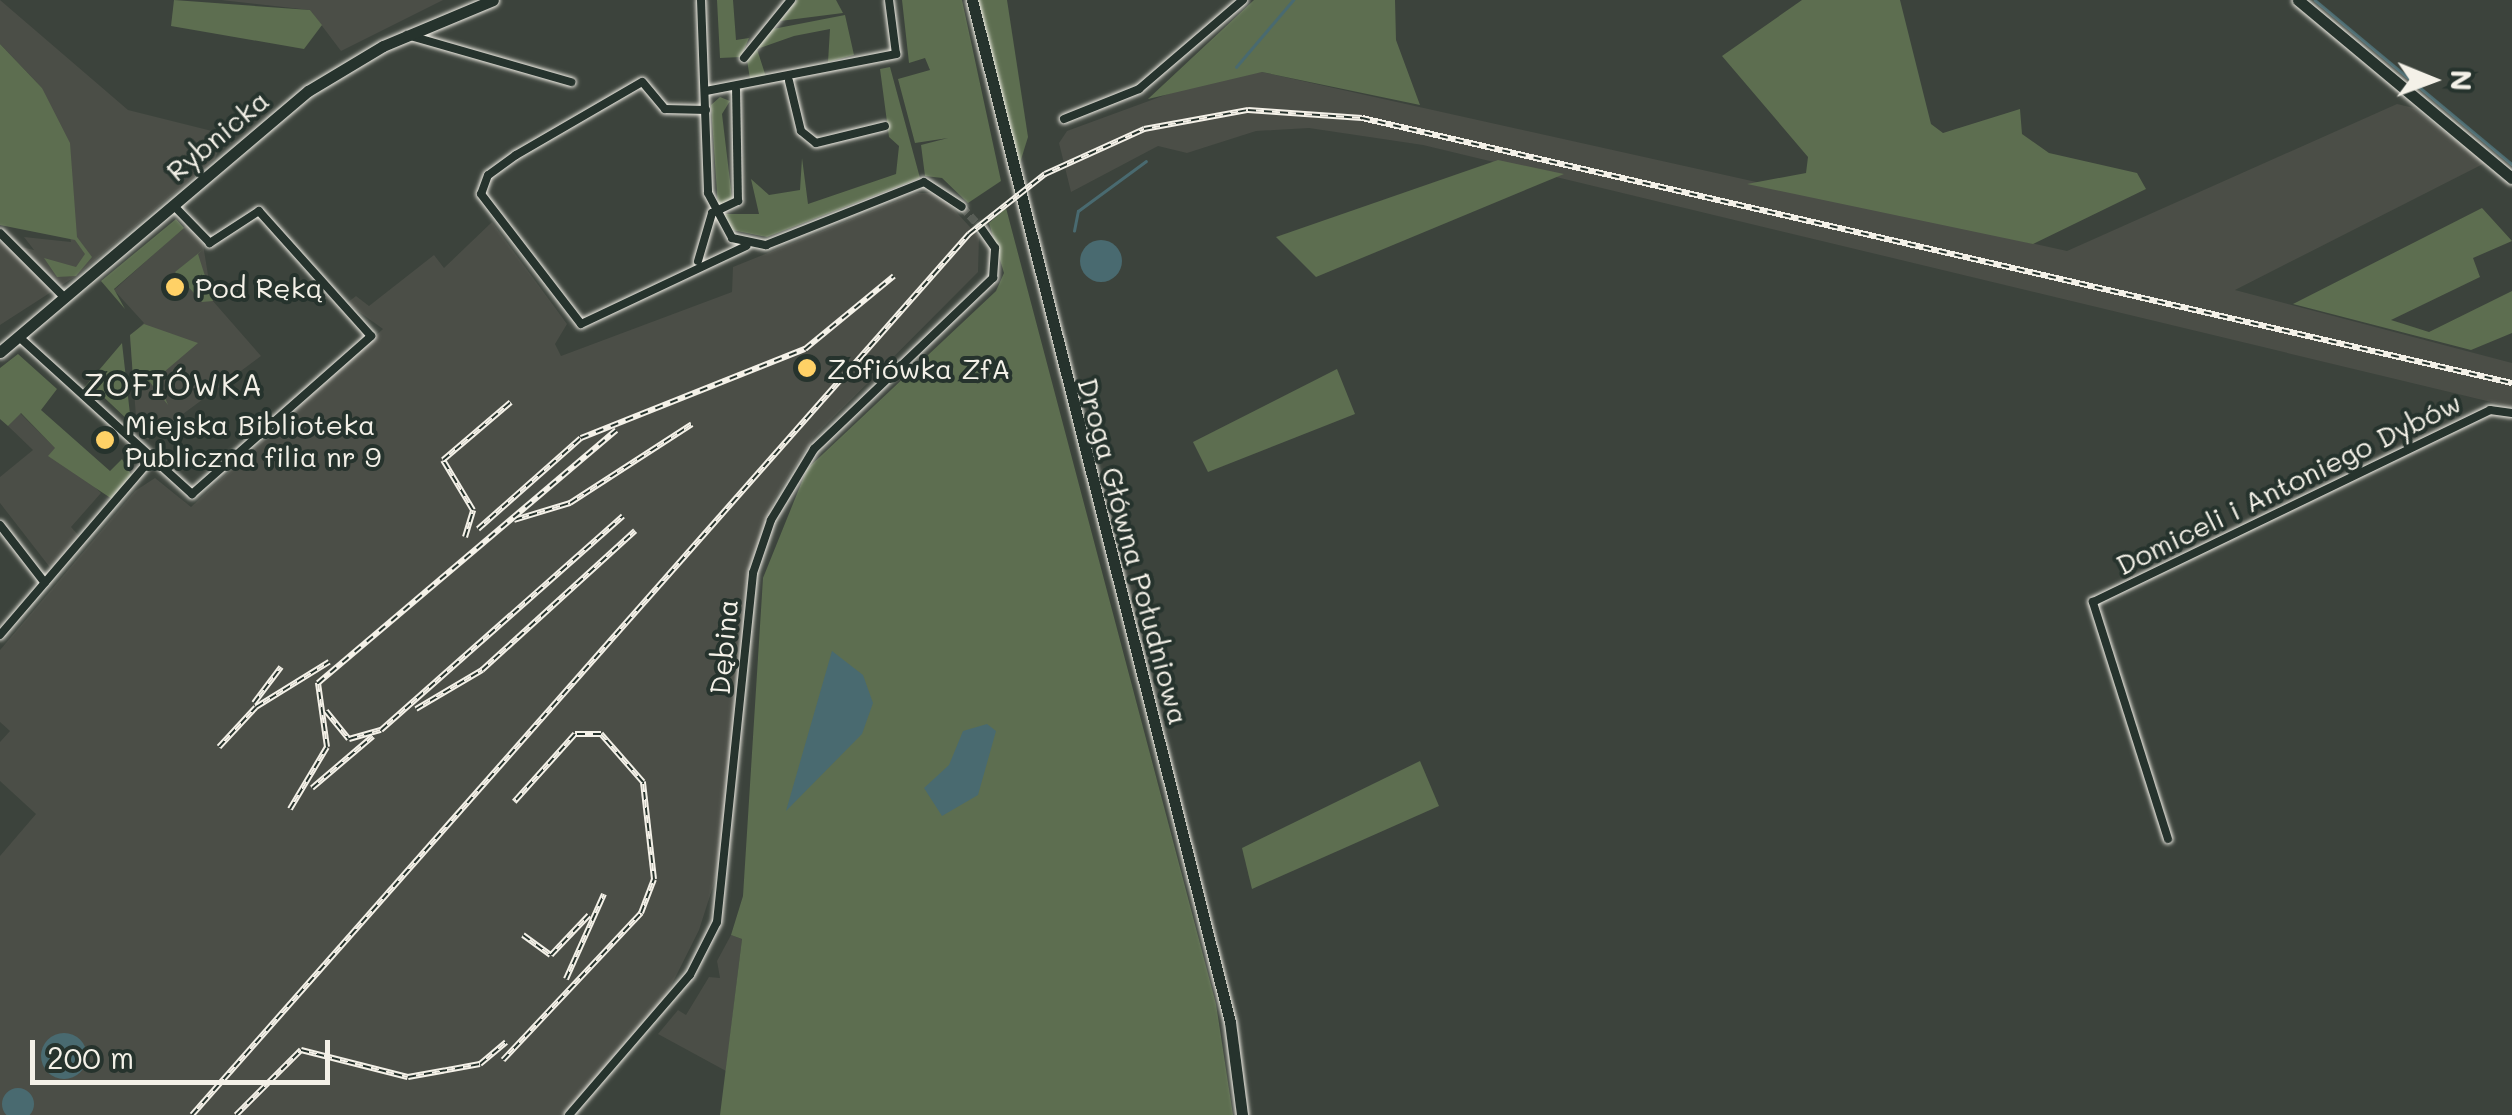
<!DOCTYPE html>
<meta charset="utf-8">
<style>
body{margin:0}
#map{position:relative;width:2512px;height:1115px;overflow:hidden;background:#3c433c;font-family:Mali,sans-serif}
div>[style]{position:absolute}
.built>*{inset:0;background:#4b4e47}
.green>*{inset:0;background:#5d6e50}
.water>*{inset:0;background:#496a70}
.round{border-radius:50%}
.stream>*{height:2.5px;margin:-1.25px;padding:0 1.25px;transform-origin:1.25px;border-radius:1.25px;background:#496a70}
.street-tunnel>*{height:8px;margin-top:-4px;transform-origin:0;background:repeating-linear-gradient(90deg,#585d56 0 8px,transparent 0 12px)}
.roads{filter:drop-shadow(0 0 2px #f4f1e8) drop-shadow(0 0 2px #f4f1e8)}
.street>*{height:8px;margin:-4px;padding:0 4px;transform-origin:4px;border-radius:4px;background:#26332d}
.secondary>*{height:11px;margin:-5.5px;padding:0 5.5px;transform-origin:5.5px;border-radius:5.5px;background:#26332d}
.rail>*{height:6px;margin-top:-3px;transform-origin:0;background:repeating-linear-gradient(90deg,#26332d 0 8px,#f4f1e8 0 16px);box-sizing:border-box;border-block:2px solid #f4f1e8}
.dots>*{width:28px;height:28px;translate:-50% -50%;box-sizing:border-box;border:5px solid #26332d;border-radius:50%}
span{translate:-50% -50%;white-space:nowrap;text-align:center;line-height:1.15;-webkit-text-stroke:8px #26332d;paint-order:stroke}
.street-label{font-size:28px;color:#f4f1e8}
.poi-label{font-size:28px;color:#f4f1e8}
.left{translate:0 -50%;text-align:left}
.neighbourhood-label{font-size:30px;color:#f4f1e8;letter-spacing:2.5px}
.north{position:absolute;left:2382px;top:30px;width:100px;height:100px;-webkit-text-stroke:8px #26332d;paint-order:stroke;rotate:91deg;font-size:28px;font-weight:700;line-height:40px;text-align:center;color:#f4f1e8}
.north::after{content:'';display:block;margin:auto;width:35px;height:45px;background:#f4f1e8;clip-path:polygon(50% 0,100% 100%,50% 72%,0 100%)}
.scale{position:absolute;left:30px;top:1040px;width:300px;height:45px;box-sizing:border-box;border:5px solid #f4f1e8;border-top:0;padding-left:12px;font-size:30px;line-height:35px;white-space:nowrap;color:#f4f1e8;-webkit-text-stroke:8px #26332d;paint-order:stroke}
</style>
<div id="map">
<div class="built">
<div style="clip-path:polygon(0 0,128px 110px,220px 133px,221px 143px,215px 159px,76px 276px,0 325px,0 242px,34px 250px,24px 237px,71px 242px,42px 88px,0 44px)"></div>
<div style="clip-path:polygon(221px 0,443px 0,341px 51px,310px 10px)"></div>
<div style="clip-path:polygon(1262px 72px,2067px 251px,2397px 104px,2414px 108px,2485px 163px,2235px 290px,2512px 363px,2512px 407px,1423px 145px,1309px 128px,1256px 131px,1187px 153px,1158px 146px,1071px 192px,1059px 143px,1067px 131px,1217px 76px)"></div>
<div style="clip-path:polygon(917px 193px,939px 193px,979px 237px,978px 272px,814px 437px,775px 498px,749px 569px,725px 849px,699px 930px,666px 996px,563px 1115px,0 1115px,0 856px,36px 814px,0 781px,0 742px,10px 731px,0 722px,0 650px,135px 491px,155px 478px,191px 507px,383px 329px,347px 303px,356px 296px,369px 306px,434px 255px,444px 268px,492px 222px,567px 324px,555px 344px,561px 356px,732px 292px,733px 267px)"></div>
<div style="clip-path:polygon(186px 225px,203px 244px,212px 300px,261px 356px,148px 440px,137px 431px,130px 336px,144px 323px,114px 290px)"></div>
<div style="clip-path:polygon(20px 413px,101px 493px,71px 527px,80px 537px,52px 570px,0 503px,0 477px,33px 450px,8px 426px)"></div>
<div style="clip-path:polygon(731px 935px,742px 939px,726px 1071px,658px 1034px,678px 1010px,686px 1015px,709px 977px,720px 978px,717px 961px)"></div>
</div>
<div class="green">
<div style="clip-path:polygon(174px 0,310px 10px,322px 25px,304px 49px,171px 26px)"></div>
<div style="clip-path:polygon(717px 0,733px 0,736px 40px,749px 38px,741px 57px,720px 58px)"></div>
<div style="clip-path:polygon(797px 0,836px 0,843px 13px,780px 21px)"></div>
<div style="clip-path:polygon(902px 0,962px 0,1001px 181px,968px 203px,942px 178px,925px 176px,921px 145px,948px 138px,915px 143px,898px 79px,930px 70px,925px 58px,909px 63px)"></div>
<div style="clip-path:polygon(978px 0,1007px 0,1028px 137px,1019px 166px)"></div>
<div style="clip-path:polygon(1254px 0,1395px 0,1396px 40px,1420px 105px,1262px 72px,1148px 99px)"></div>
<div style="clip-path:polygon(1802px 0,1900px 0,1931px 124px,1943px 133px,2020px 109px,2022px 134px,2049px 153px,2137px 173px,2146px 189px,2033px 244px,1747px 184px,1806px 173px,1808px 157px,1722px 56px)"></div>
<div style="clip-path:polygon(845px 15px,854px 55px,828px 62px,830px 29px,794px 36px,757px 49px,766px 77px,750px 79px,747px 60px,773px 29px)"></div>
<div style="clip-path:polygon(0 44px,42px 88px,70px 143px,77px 237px,92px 257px,76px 276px,57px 277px,44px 258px,76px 267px,85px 254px,75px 240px,0 225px)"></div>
<div style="clip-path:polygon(890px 67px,920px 178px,767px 237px,732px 230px,721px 214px,759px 214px,751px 179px,769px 195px,800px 190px,802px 158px,808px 204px,896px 174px,899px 146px,889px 137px,880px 69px)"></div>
<div style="clip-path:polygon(720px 97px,730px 101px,722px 114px,732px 198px,718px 207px,711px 105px)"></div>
<div style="clip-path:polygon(1498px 160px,1564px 174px,1316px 277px,1276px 237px)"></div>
<div style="clip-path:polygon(1006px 208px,1216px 1004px,1233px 1115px,720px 1115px,742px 939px,731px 935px,743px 896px,763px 578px,807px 469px,996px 291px,1004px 273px,989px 223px)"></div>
<div style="clip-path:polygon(2482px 208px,2512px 241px,2473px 258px,2480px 277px,2391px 320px,2429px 332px,2512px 291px,2512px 333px,2471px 350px,2293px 304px)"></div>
<div style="clip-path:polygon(176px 219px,184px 228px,114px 289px,125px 309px,101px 281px)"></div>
<div style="clip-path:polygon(205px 248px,198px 254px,213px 301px,202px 302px,175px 272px)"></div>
<div style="clip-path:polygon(144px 324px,198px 343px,157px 378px,168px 405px,149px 381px,134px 392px,130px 335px)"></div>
<div style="clip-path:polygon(122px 343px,131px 423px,91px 385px,83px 389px)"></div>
<div style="clip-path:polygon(18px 354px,57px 389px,41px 410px,110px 471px,122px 459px,132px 476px,112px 499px,48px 456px,55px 448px,21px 413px,8px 426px,0 419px,0 368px)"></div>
<div style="clip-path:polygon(1337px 369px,1355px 414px,1208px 472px,1193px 442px)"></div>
<div style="clip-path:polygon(1420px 761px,1439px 806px,1252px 889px,1242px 848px)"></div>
</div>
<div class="water">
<div class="round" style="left:1080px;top:240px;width:42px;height:42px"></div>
<div style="clip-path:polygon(832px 651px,863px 675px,873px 703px,862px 734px,786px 811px)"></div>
<div style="clip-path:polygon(987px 724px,996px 731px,978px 795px,942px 816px,924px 788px,949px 765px,963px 731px)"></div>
<div class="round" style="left:41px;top:1033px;width:46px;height:46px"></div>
<div class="round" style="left:2px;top:1088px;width:32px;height:32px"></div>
</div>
<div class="stream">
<div style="left:2315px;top:0;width:256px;rotate:39.8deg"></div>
<div style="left:1236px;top:67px;width:88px;rotate:-49.6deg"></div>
<div style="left:1074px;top:231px;width:20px;rotate:-79deg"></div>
<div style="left:1078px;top:211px;width:84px;rotate:-36.3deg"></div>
</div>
<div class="street-tunnel">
<div style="left:962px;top:207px;width:28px;rotate:48deg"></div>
</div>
<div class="roads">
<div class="street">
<div style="left:701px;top:0;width:193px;rotate:87.9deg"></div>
<div style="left:708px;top:193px;width:51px;rotate:61.9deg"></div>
<div style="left:732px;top:238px;width:35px;rotate:12deg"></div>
<div style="left:766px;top:245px;width:170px;rotate:-21.7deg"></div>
<div style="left:924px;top:182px;width:45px;rotate:33.3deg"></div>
<div style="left:407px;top:35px;width:171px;rotate:16deg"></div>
<div style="left:744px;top:58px;width:75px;rotate:-51deg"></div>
<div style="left:789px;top:81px;width:51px;rotate:76.5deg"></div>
<div style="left:801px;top:131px;width:19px;rotate:39deg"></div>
<div style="left:816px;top:143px;width:71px;rotate:-13.8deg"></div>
<div style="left:706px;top:91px;width:194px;rotate:-11deg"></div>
<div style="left:896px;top:54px;width:54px;rotate:-97.4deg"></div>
<div style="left:706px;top:110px;width:41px;rotate:-178.6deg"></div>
<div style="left:665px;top:109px;width:35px;rotate:-130deg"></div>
<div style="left:642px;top:82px;width:146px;rotate:149.9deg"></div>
<div style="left:516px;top:155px;width:34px;rotate:144deg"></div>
<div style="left:488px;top:175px;width:20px;rotate:110deg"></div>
<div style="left:481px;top:194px;width:164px;rotate:52.4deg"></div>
<div style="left:581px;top:324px;width:183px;rotate:-25.3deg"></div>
<div style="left:1064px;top:119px;width:81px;rotate:-21.8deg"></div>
<div style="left:1139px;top:89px;width:137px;rotate:-40.6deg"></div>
<div style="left:0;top:233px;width:91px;rotate:45deg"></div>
<div style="left:698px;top:261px;width:50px;rotate:-73.7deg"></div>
<div style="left:712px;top:213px;width:29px;rotate:-25deg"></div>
<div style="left:738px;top:201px;width:111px;rotate:-91deg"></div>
<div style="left:19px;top:337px;width:234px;rotate:42.2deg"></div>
<div style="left:192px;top:494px;width:239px;rotate:-41.4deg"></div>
<div style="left:371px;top:336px;width:168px;rotate:-131.9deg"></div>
<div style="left:259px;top:211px;width:59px;rotate:146.9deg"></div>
<div style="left:210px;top:243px;width:53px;rotate:-134.2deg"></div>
<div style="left:0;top:525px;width:73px;rotate:52.2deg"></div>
<div style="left:0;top:635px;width:229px;rotate:-49.4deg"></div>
<div style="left:2168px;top:839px;width:249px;rotate:-107.6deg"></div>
<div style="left:2093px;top:602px;width:441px;rotate:-25.8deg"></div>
<div style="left:2490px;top:410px;width:22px;rotate:8deg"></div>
<div style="left:569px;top:1115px;width:185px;rotate:-49.2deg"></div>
<div style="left:690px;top:975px;width:59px;rotate:-63deg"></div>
<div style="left:717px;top:922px;width:351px;rotate:-84.1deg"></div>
<div style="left:753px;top:573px;width:56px;rotate:-71.2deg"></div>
<div style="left:771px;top:520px;width:83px;rotate:-58.8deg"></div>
<div style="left:814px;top:449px;width:248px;rotate:-43.7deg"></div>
<div style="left:993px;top:278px;width:30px;rotate:-86deg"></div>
<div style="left:995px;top:248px;width:24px;rotate:-125deg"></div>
</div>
<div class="secondary">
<div style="left:972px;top:0;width:1054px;rotate:75.83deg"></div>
<div style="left:1230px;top:1022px;width:94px;rotate:82.6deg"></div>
<div style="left:2298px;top:0;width:278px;rotate:39.8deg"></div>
<div style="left:0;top:352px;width:404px;rotate:-40.3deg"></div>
<div style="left:308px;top:91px;width:87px;rotate:-31deg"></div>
<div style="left:383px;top:46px;width:119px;rotate:-22.7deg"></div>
</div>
</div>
<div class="rail">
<div style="left:514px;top:520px;width:59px;rotate:-16.9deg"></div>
<div style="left:570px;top:503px;width:145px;rotate:-32.9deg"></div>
<div style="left:478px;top:529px;width:137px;rotate:-41.5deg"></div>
<div style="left:581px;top:438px;width:241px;rotate:-21.7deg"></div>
<div style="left:805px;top:349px;width:115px;rotate:-39.4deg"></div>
<div style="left:465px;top:537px;width:28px;rotate:-73deg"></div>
<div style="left:473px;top:510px;width:58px;rotate:-121deg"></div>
<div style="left:443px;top:460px;width:89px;rotate:-40.5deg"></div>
<div style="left:254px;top:703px;width:45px;rotate:-53.1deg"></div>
<div style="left:416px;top:709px;width:77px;rotate:-30.6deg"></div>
<div style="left:482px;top:670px;width:207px;rotate:-42.3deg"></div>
<div style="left:326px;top:711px;width:36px;rotate:51deg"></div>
<div style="left:349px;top:739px;width:33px;rotate:-16deg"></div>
<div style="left:381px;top:730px;width:323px;rotate:-41.5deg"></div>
<div style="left:219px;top:747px;width:54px;rotate:-47.2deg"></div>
<div style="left:256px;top:707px;width:86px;rotate:-31.7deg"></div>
<div style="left:312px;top:788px;width:80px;rotate:-40.4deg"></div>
<div style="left:290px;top:809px;width:72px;rotate:-59.2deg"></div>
<div style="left:327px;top:747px;width:65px;rotate:-98deg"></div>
<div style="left:318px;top:683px;width:391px;rotate:-40.3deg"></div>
<div style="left:523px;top:935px;width:34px;rotate:36deg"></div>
<div style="left:551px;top:955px;width:55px;rotate:-46.5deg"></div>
<div style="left:566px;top:979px;width:93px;rotate:-65.9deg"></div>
<div style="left:503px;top:1060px;width:202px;rotate:-46.8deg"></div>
<div style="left:641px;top:913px;width:36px;rotate:-69deg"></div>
<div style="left:654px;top:879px;width:98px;rotate:-96.5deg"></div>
<div style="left:643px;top:782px;width:64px;rotate:-131.2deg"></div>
<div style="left:601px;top:734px;width:26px;rotate:180deg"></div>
<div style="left:575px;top:734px;width:91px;rotate:131.9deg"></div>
<div style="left:192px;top:1115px;width:1175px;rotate:-48.59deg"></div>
<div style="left:969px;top:234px;width:97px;rotate:-38.3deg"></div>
<div style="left:1045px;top:174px;width:109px;rotate:-24.4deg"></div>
<div style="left:1144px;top:129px;width:106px;rotate:-10.4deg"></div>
<div style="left:1248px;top:110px;width:114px;rotate:4deg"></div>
<div style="left:1362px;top:118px;width:1180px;rotate:12.98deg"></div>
<div style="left:236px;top:1115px;width:92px;rotate:-45deg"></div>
<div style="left:301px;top:1050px;width:110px;rotate:14.2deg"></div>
<div style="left:408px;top:1077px;width:73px;rotate:-10.2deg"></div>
<div style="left:480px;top:1064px;width:34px;rotate:-40deg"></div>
</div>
<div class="dots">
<div style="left:175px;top:287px;background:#ffd166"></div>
<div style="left:807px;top:368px;background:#ffd166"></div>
<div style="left:105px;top:440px;background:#ffd166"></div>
</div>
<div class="street-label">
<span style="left:217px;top:135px;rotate:-40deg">Rybnicka</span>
<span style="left:2288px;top:483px;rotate:-26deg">Domiceli i Antoniego Dybów</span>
<span style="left:1134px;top:551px;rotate:75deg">Droga Główna Południowa</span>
<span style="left:723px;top:647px;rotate:-85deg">Dębina</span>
</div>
<div class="poi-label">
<span class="left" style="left:195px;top:287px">Pod Ręką</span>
<span class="left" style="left:827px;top:368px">Zofiówka ZfA</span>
<span class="left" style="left:125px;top:440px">Miejska Biblioteka<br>Publiczna filia nr 9</span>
</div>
<div class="neighbourhood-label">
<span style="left:174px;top:384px">ZOFIÓWKA</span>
</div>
<div class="north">N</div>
<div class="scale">200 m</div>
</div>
